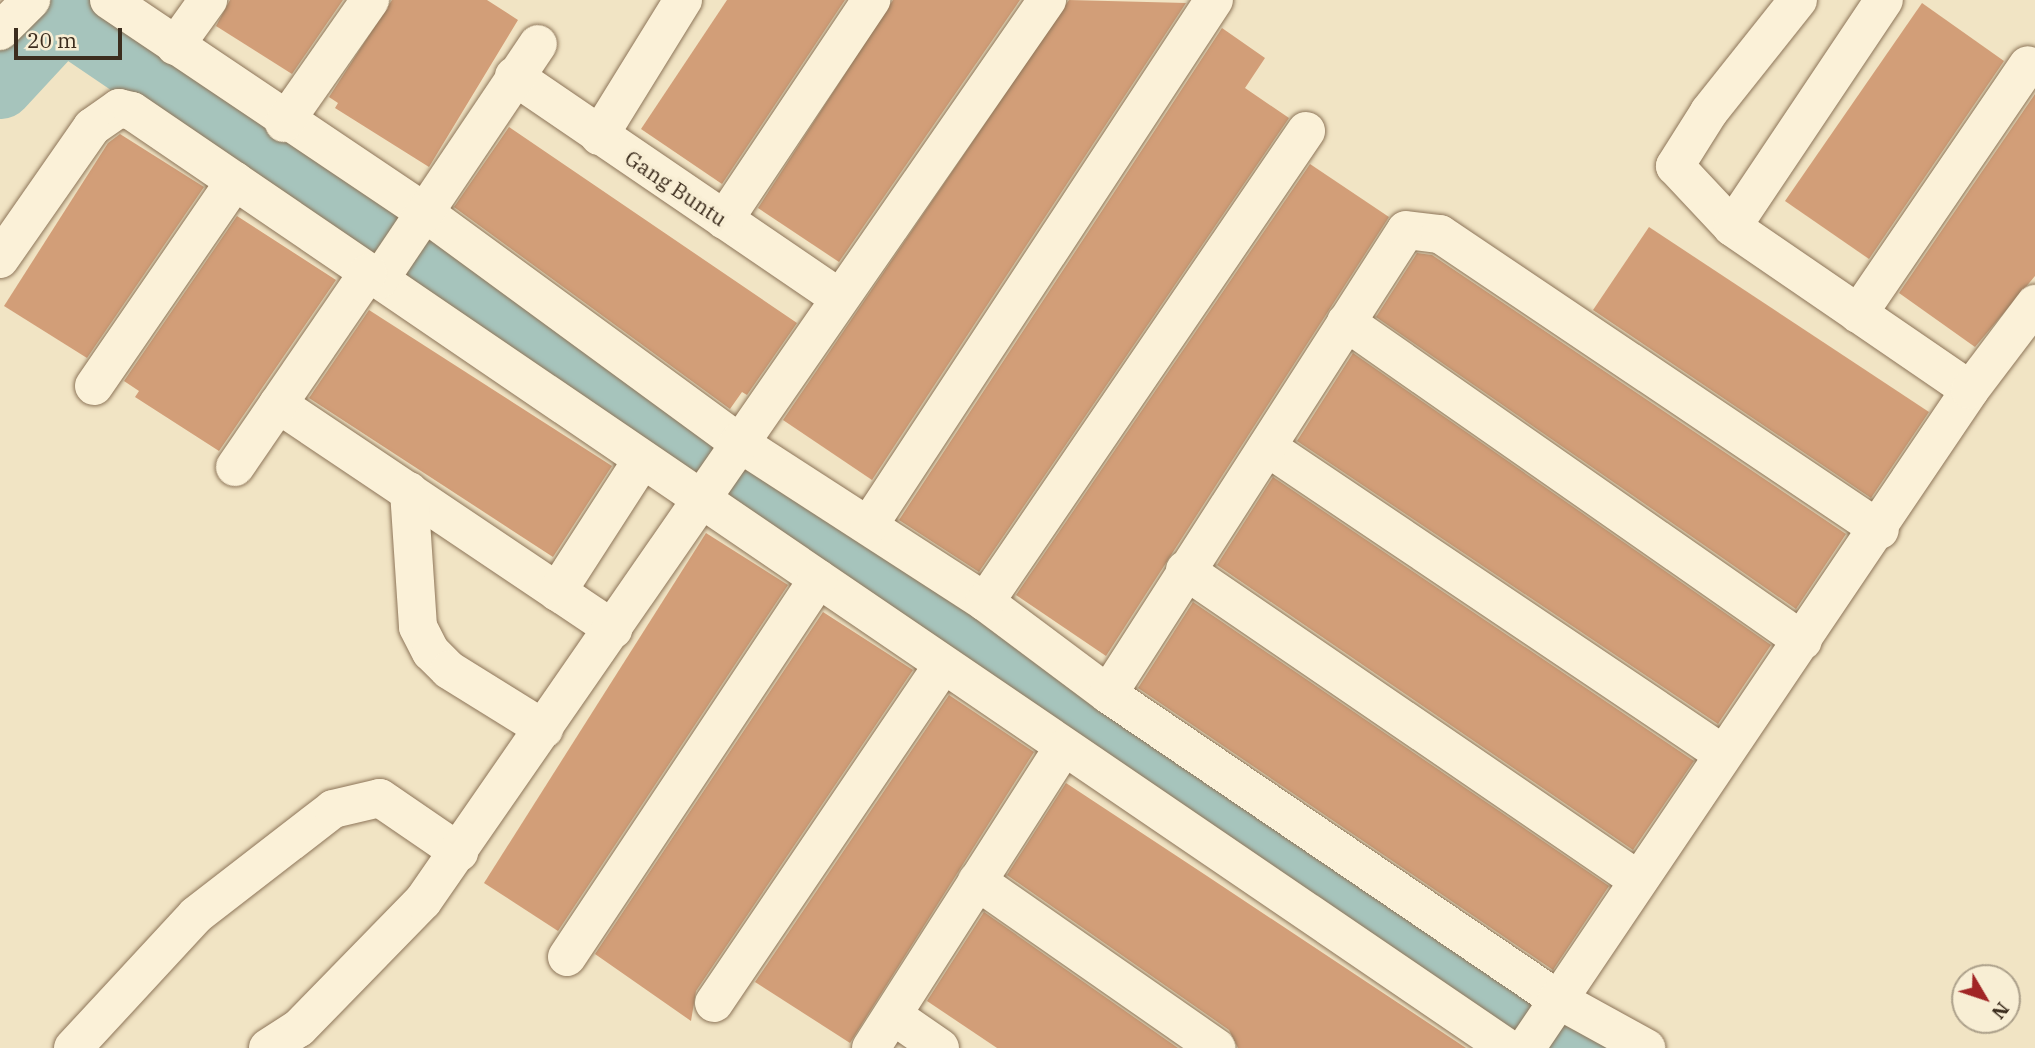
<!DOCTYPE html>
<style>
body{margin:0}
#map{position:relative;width:2035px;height:1048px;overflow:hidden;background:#f1e4c4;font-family:"IBM Plex Serif",serif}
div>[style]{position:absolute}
.river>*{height:65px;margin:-32.5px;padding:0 32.5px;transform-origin:32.5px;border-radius:32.5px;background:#a6c4bc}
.building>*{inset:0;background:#d29e78}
.roads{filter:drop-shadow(0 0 2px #8d7559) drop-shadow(0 0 2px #8d7559)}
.minor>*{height:38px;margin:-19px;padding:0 19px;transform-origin:19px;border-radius:19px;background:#fbf1d8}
span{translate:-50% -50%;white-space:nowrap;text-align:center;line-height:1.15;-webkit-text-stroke:7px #f8eed4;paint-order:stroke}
.street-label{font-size:21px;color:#3c2d1e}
.north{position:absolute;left:1951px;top:964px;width:70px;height:70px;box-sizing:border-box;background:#f8eed4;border:2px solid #ada18b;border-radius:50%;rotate:129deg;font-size:19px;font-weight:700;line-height:28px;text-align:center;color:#3c2d1e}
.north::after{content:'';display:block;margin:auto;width:24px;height:32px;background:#a12525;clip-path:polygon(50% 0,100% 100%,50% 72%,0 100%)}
.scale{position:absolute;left:14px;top:28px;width:108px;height:32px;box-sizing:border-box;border:4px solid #3c2d1e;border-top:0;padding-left:9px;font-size:21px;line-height:24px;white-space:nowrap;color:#3c2d1e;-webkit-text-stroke:5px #f8eed4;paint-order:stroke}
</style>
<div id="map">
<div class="river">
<div style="left:0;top:86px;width:93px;rotate:-47.2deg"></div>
<div style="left:63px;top:18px;width:1834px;rotate:34.18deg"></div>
</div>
<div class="building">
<div style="clip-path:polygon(230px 0,343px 0,292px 74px,216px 26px)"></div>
<div style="clip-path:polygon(392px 0,487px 0,518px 20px,429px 167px,335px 108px,338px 103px,329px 97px)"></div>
<div style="clip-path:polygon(727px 0,845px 0,722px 184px,641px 129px)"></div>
<div style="clip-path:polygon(893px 0,1020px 0,839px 262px,758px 208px)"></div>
<div style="clip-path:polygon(1069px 0,1186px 3px,872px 480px,783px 420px)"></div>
<div style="clip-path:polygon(1922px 3px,2004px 61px,1869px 259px,1785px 201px)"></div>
<div style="clip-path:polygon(1222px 28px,1265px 58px,1245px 88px,1289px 118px,979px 572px,899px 520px)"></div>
<div style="clip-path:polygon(2035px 94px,2035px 276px,1975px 347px,1899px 293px)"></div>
<div style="clip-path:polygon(509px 127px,797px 323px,747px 395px,742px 392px,730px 409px,454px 207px)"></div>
<div style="clip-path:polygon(120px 134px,204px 187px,87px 358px,4px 306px,108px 143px)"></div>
<div style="clip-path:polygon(1310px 164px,1389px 217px,1106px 656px,1016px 595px)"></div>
<div style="clip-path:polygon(237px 216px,336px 280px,219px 451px,135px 397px,139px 391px,124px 381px)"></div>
<div style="clip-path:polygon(1649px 227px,1929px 412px,1871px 498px,1593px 310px)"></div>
<div style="clip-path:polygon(1417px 253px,1432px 255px,1846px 534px,1796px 609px,1376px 317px)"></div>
<div style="clip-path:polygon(369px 310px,612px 466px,553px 557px,309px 398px)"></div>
<div style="clip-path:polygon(1353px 353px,1771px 645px,1718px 724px,1297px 441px)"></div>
<div style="clip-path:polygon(1273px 477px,1694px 761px,1633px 850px,1217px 565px)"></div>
<div style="clip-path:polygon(706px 533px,788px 585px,558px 931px,484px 883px)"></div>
<div style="clip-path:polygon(1193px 602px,1609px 886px,1553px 970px,1138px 688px)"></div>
<div style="clip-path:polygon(823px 612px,913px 670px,696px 991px,691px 1021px,595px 954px)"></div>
<div style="clip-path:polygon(949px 695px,1034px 752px,850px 1043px,755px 982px)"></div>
<div style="clip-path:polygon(1066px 783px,1204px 874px,1466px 1048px,1238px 1048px,1229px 1030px,1007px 875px)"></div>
<div style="clip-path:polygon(984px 912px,1178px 1048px,997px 1048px,927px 1001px)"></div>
</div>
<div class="roads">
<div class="minor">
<div style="left:109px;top:0;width:376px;rotate:33.9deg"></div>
<div style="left:421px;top:210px;width:393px;rotate:36.2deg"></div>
<div style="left:738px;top:442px;width:294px;rotate:32.9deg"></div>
<div style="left:985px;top:602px;width:154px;rotate:36.8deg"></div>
<div style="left:1108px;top:694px;width:543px;rotate:34.19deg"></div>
<div style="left:1557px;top:999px;width:102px;rotate:28.8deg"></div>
<div style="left:1798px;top:0;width:143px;rotate:128.5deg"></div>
<div style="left:1709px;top:112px;width:64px;rotate:122.2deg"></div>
<div style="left:1675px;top:166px;width:83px;rotate:46.9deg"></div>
<div style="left:1732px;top:227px;width:288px;rotate:34.4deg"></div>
<div style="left:0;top:31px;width:44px;rotate:-45deg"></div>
<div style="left:175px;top:46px;width:57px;rotate:-54.3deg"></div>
<div style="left:514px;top:76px;width:394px;rotate:34.3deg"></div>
<div style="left:284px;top:123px;width:150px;rotate:-55deg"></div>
<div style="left:599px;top:136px;width:160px;rotate:-58.3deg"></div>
<div style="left:724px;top:220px;width:265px;rotate:-56.2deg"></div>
<div style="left:1732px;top:227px;width:273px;rotate:-56.2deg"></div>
<div style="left:0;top:259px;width:161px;rotate:-55.1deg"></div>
<div style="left:92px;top:127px;width:33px;rotate:-35deg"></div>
<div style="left:119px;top:108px;width:13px;rotate:13deg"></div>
<div style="left:132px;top:111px;width:1664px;rotate:34.27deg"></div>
<div style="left:380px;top:279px;width:283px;rotate:-56.1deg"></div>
<div style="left:1858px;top:314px;width:301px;rotate:-55.7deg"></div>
<div style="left:1346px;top:322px;width:557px;rotate:34.92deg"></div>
<div style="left:94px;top:386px;width:249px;rotate:-55.5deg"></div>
<div style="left:278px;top:404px;width:404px;rotate:33.9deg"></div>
<div style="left:1267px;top:447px;width:550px;rotate:33.95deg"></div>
<div style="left:235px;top:467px;width:235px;rotate:-55.6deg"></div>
<div style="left:409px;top:491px;width:136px;rotate:86.2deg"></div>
<div style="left:418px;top:627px;width:28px;rotate:63deg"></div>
<div style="left:431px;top:652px;width:25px;rotate:45deg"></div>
<div style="left:449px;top:670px;width:112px;rotate:31.8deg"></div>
<div style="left:869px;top:525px;width:628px;rotate:-56.69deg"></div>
<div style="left:1185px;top:570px;width:549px;rotate:34.38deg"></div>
<div style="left:557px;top:592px;width:157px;rotate:-57.2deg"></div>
<div style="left:985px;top:602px;width:570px;rotate:-55.72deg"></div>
<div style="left:1108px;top:694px;width:551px;rotate:-57.29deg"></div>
<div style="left:1406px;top:230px;width:34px;rotate:7deg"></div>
<div style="left:1440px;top:234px;width:530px;rotate:33.93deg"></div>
<div style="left:977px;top:881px;width:292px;rotate:34.9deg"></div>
<div style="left:567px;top:957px;width:454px;rotate:-56.4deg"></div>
<div style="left:714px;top:1003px;width:408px;rotate:-55.9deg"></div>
<div style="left:894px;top:1016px;width:56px;rotate:34.8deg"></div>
<div style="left:73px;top:1048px;width:181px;rotate:-47.2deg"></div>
<div style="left:196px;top:915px;width:173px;rotate:-37.7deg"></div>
<div style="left:333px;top:809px;width:48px;rotate:-13.2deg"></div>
<div style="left:380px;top:798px;width:96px;rotate:34.4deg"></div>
<div style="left:268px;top:1048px;width:37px;rotate:-33deg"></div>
<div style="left:299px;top:1028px;width:177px;rotate:-45.7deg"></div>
<div style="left:423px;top:901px;width:1096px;rotate:-55.29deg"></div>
<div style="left:871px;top:1048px;width:355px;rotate:-57.4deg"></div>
<div style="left:1526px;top:1048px;width:794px;rotate:-55.99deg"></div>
<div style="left:1970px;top:390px;width:108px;rotate:-52.9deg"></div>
</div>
</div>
<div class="street-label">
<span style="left:676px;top:188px;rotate:34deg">Gang Buntu</span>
</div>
<div class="north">N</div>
<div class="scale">20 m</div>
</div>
